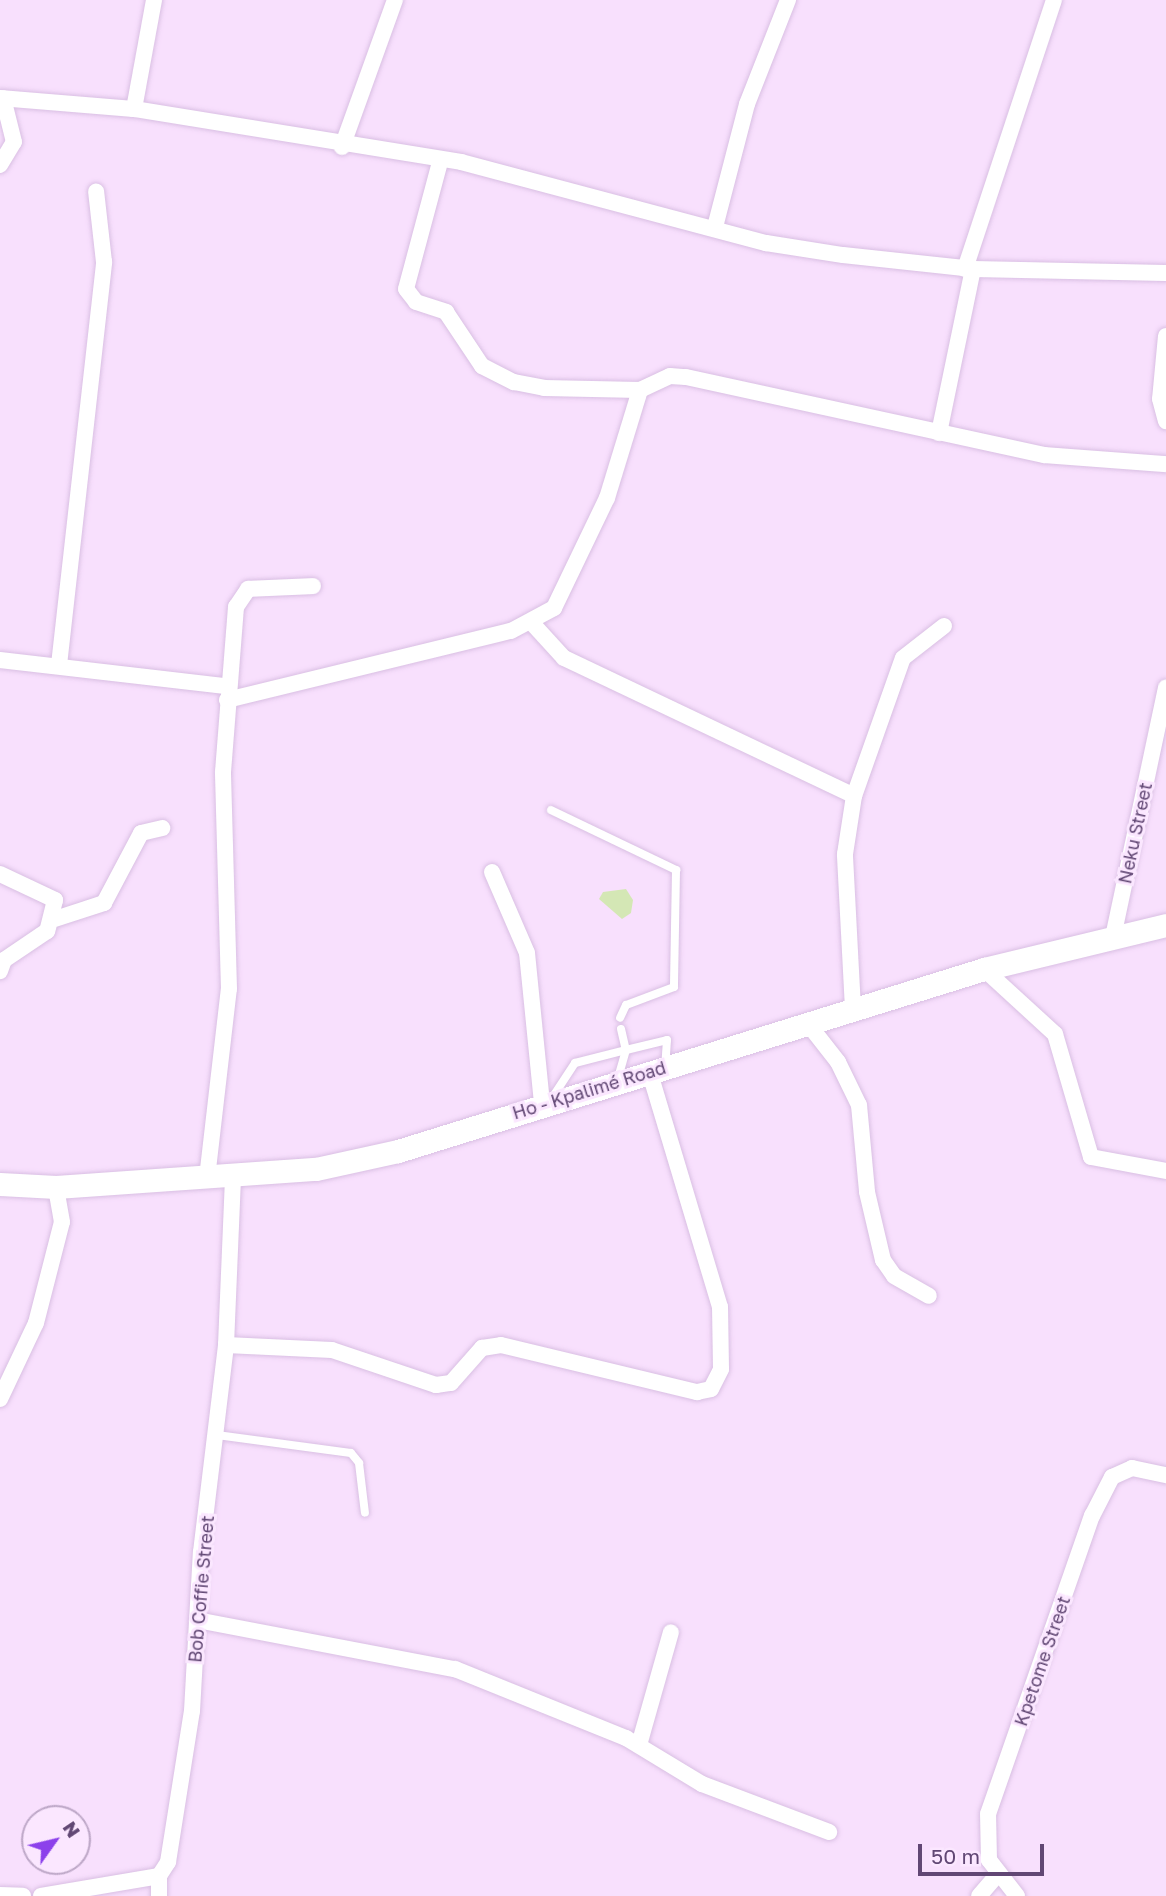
<!DOCTYPE html>
<meta charset="utf-8">
<style>
body{margin:0}
#map{position:relative;width:1166px;height:1896px;overflow:hidden;background:#f8e0fd;font-family:"Golos Text",sans-serif}
div>[style]{position:absolute}
.water>*{inset:0;background:#d4e7b5}
.roads{filter:drop-shadow(0 0 2px #d9bfe3) drop-shadow(0 0 2px #d9bfe3)}
.lane>*{height:8px;margin:-4px;padding:0 4px;transform-origin:4px;border-radius:4px;background:#fff}
.street>*{height:16px;margin:-8px;padding:0 8px;transform-origin:8px;border-radius:8px;background:#fff}
.secondary>*{height:23px;margin:-11.5px;padding:0 11.5px;transform-origin:11.5px;border-radius:11.5px;background:#fff}
span{translate:-50% -50%;white-space:nowrap;text-align:center;line-height:1.15;-webkit-text-stroke:6px #fbe7ff;paint-order:stroke}
.street-label{font-size:18px;color:#614774}
.north{position:absolute;left:21px;top:1805px;width:70px;height:70px;box-sizing:border-box;background:#fbe7ff;border:2px solid #bda7c7;border-radius:50%;rotate:56deg;font-size:19px;font-weight:700;line-height:28px;text-align:center;color:#614774}
.north::after{content:'';display:block;margin:auto;width:24px;height:32px;background:#8c41eb;clip-path:polygon(50% 0,100% 100%,50% 72%,0 100%)}
.scale{position:absolute;left:918px;top:1844px;width:126px;height:32px;box-sizing:border-box;border:4px solid #614774;border-top:0;padding-left:9px;font-size:21px;line-height:24px;white-space:nowrap;color:#614774;-webkit-text-stroke:5px #fbe7ff;paint-order:stroke}
</style>
<div id="map">
<div class="water">
<div style="clip-path:polygon(626px 889px,633px 900px,631px 913px,622px 919px,599px 899px,603px 892px)"></div>
</div>
<div class="roads">
<div class="lane">
<div style="left:551px;top:810px;width:139px;rotate:25.6deg"></div>
<div style="left:676px;top:870px;width:117px;rotate:91deg"></div>
<div style="left:674px;top:987px;width:51px;rotate:159.4deg"></div>
<div style="left:626px;top:1005px;width:14px;rotate:115deg"></div>
<div style="left:621px;top:1029px;width:22px;rotate:77deg"></div>
<div style="left:626px;top:1050px;width:42px;rotate:-13.7deg"></div>
<div style="left:667px;top:1040px;width:26px;rotate:94deg"></div>
<div style="left:552px;top:1098px;width:42px;rotate:-56.7deg"></div>
<div style="left:575px;top:1063px;width:53px;rotate:-14.3deg"></div>
<div style="left:626px;top:1050px;width:29px;rotate:106deg"></div>
<div style="left:217px;top:1435px;width:135px;rotate:7.7deg"></div>
<div style="left:351px;top:1453px;width:13px;rotate:51deg"></div>
<div style="left:359px;top:1463px;width:50px;rotate:83.2deg"></div>
</div>
<div class="street">
<div style="left:0;top:98px;width:134px;rotate:4.7deg"></div>
<div style="left:134px;top:109px;width:331px;rotate:9.2deg"></div>
<div style="left:461px;top:162px;width:316px;rotate:14.9deg"></div>
<div style="left:766px;top:243px;width:78px;rotate:8.9deg"></div>
<div style="left:843px;top:255px;width:131px;rotate:6.1deg"></div>
<div style="left:973px;top:269px;width:193px;rotate:1.2deg"></div>
<div style="left:134px;top:109px;width:111px;rotate:-79.6deg"></div>
<div style="left:342px;top:147px;width:156px;rotate:-70.2deg"></div>
<div style="left:440px;top:162px;width:131px;rotate:105deg"></div>
<div style="left:406px;top:289px;width:16px;rotate:52deg"></div>
<div style="left:416px;top:302px;width:32px;rotate:18deg"></div>
<div style="left:446px;top:312px;width:65px;rotate:56.3deg"></div>
<div style="left:482px;top:366px;width:36px;rotate:27deg"></div>
<div style="left:514px;top:382px;width:31px;rotate:11deg"></div>
<div style="left:544px;top:388px;width:96px;rotate:1.2deg"></div>
<div style="left:640px;top:390px;width:33px;rotate:-25deg"></div>
<div style="left:670px;top:376px;width:16px;rotate:4deg"></div>
<div style="left:686px;top:377px;width:367px;rotate:12.3deg"></div>
<div style="left:1045px;top:455px;width:121px;rotate:4.3deg"></div>
<div style="left:0;top:165px;width:27px;rotate:-59deg"></div>
<div style="left:14px;top:142px;width:45px;rotate:-104deg"></div>
<div style="left:715px;top:227px;width:127px;rotate:-75.4deg"></div>
<div style="left:747px;top:104px;width:112px;rotate:-68.5deg"></div>
<div style="left:965px;top:269px;width:283px;rotate:-71.7deg"></div>
<div style="left:1166px;top:336px;width:63px;rotate:95.4deg"></div>
<div style="left:1160px;top:399px;width:23px;rotate:75deg"></div>
<div style="left:939px;top:433px;width:167px;rotate:-78.3deg"></div>
<div style="left:532px;top:623px;width:47px;rotate:47.6deg"></div>
<div style="left:564px;top:658px;width:321px;rotate:25.4deg"></div>
<div style="left:0;top:660px;width:227px;rotate:6.6deg"></div>
<div style="left:59px;top:665px;width:406px;rotate:-83.6deg"></div>
<div style="left:104px;top:262px;width:71px;rotate:-96.4deg"></div>
<div style="left:227px;top:700px;width:292px;rotate:-13.7deg"></div>
<div style="left:511px;top:631px;width:49px;rotate:-28.1deg"></div>
<div style="left:554px;top:608px;width:122px;rotate:-64.3deg"></div>
<div style="left:607px;top:498px;width:113px;rotate:-73deg"></div>
<div style="left:492px;top:872px;width:88px;rotate:66.6deg"></div>
<div style="left:527px;top:953px;width:152px;rotate:84.3deg"></div>
<div style="left:0;top:874px;width:61px;rotate:25.3deg"></div>
<div style="left:55px;top:900px;width:32px;rotate:104deg"></div>
<div style="left:47px;top:931px;width:52px;rotate:146deg"></div>
<div style="left:4px;top:960px;width:12px;rotate:110deg"></div>
<div style="left:55px;top:919px;width:52px;rotate:-18.1deg"></div>
<div style="left:104px;top:903px;width:79px;rotate:-62.1deg"></div>
<div style="left:141px;top:833px;width:22px;rotate:-13deg"></div>
<div style="left:1113px;top:937px;width:255px;rotate:-78deg"></div>
<div style="left:984px;top:969px;width:96px;rotate:42.5deg"></div>
<div style="left:1055px;top:1034px;width:128px;rotate:73.7deg"></div>
<div style="left:1091px;top:1157px;width:76px;rotate:10.6deg"></div>
<div style="left:853px;top:1009px;width:155px;rotate:-93deg"></div>
<div style="left:845px;top:854px;width:59px;rotate:-81.2deg"></div>
<div style="left:854px;top:796px;width:146px;rotate:-70.5deg"></div>
<div style="left:903px;top:658px;width:52px;rotate:-38deg"></div>
<div style="left:809px;top:1025px;width:47px;rotate:51.9deg"></div>
<div style="left:838px;top:1062px;width:48px;rotate:64deg"></div>
<div style="left:859px;top:1105px;width:87px;rotate:84.7deg"></div>
<div style="left:867px;top:1192px;width:70px;rotate:76.8deg"></div>
<div style="left:883px;top:1260px;width:19px;rotate:55deg"></div>
<div style="left:894px;top:1276px;width:40px;rotate:29.7deg"></div>
<div style="left:207px;top:1178px;width:190px;rotate:-83.4deg"></div>
<div style="left:229px;top:989px;width:217px;rotate:-91.6deg"></div>
<div style="left:223px;top:772px;width:166px;rotate:-85.5deg"></div>
<div style="left:236px;top:607px;width:22px;rotate:-56deg"></div>
<div style="left:248px;top:589px;width:65px;rotate:-2.6deg"></div>
<div style="left:226px;top:1345px;width:106px;rotate:2.7deg"></div>
<div style="left:332px;top:1350px;width:110px;rotate:18.6deg"></div>
<div style="left:436px;top:1385px;width:15px;rotate:-8deg"></div>
<div style="left:451px;top:1383px;width:47px;rotate:-48.5deg"></div>
<div style="left:482px;top:1348px;width:19px;rotate:-9deg"></div>
<div style="left:501px;top:1345px;width:202px;rotate:13.5deg"></div>
<div style="left:697px;top:1392px;width:14px;rotate:-12deg"></div>
<div style="left:711px;top:1389px;width:22px;rotate:-63deg"></div>
<div style="left:721px;top:1369px;width:62px;rotate:-90.9deg"></div>
<div style="left:720px;top:1307px;width:246px;rotate:-106.7deg"></div>
<div style="left:0;top:1399px;width:84px;rotate:-64.7deg"></div>
<div style="left:36px;top:1323px;width:104px;rotate:-75.6deg"></div>
<div style="left:62px;top:1222px;width:36px;rotate:-100deg"></div>
<div style="left:197px;top:1620px;width:263px;rotate:10.8deg"></div>
<div style="left:455px;top:1669px;width:184px;rotate:22deg"></div>
<div style="left:626px;top:1738px;width:89px;rotate:31.2deg"></div>
<div style="left:702px;top:1784px;width:136px;rotate:20.7deg"></div>
<div style="left:639px;top:1745px;width:117px;rotate:-74.2deg"></div>
<div style="left:0;top:1895px;width:23px;rotate:2deg"></div>
<div style="left:41px;top:1896px;width:120px;rotate:-9.6deg"></div>
<div style="left:159px;top:1876px;width:17px;rotate:-57deg"></div>
<div style="left:168px;top:1862px;width:153px;rotate:-81deg"></div>
<div style="left:192px;top:1711px;width:159px;rotate:-86.8deg"></div>
<div style="left:201px;top:1552px;width:209px;rotate:-83.1deg"></div>
<div style="left:226px;top:1345px;width:167px;rotate:-87.6deg"></div>
<div style="left:159px;top:1896px;width:20px;rotate:-90deg"></div>
<div style="left:979px;top:1896px;width:29px;rotate:-49deg"></div>
<div style="left:1017px;top:1896px;width:46px;rotate:-127.9deg"></div>
<div style="left:989px;top:1860px;width:46px;rotate:-91.2deg"></div>
<div style="left:988px;top:1814px;width:316px;rotate:-70.8deg"></div>
<div style="left:1092px;top:1516px;width:44px;rotate:-62.9deg"></div>
<div style="left:1112px;top:1477px;width:22px;rotate:-24deg"></div>
<div style="left:1132px;top:1468px;width:35px;rotate:12deg"></div>
</div>
<div class="secondary">
<div style="left:0;top:1184px;width:56px;rotate:3.1deg"></div>
<div style="left:56px;top:1187px;width:261px;rotate:-4deg"></div>
<div style="left:316px;top:1169px;width:84px;rotate:-12.4deg"></div>
<div style="left:398px;top:1151px;width:614px;rotate:-17.25deg"></div>
<div style="left:984px;top:969px;width:187px;rotate:-13.6deg"></div>
</div>
</div>
<div class="street-label">
<span style="left:1135px;top:833px;rotate:-78deg">Neku Street</span>
<span style="left:589px;top:1090px;rotate:-17deg">Ho - Kpalimé Road</span>
<span style="left:201px;top:1589px;rotate:-85deg">Bob Coffie Street</span>
<span style="left:1042px;top:1661px;rotate:-71deg">Kpetome Street</span>
</div>
<div class="north">N</div>
<div class="scale">50 m</div>
</div>
